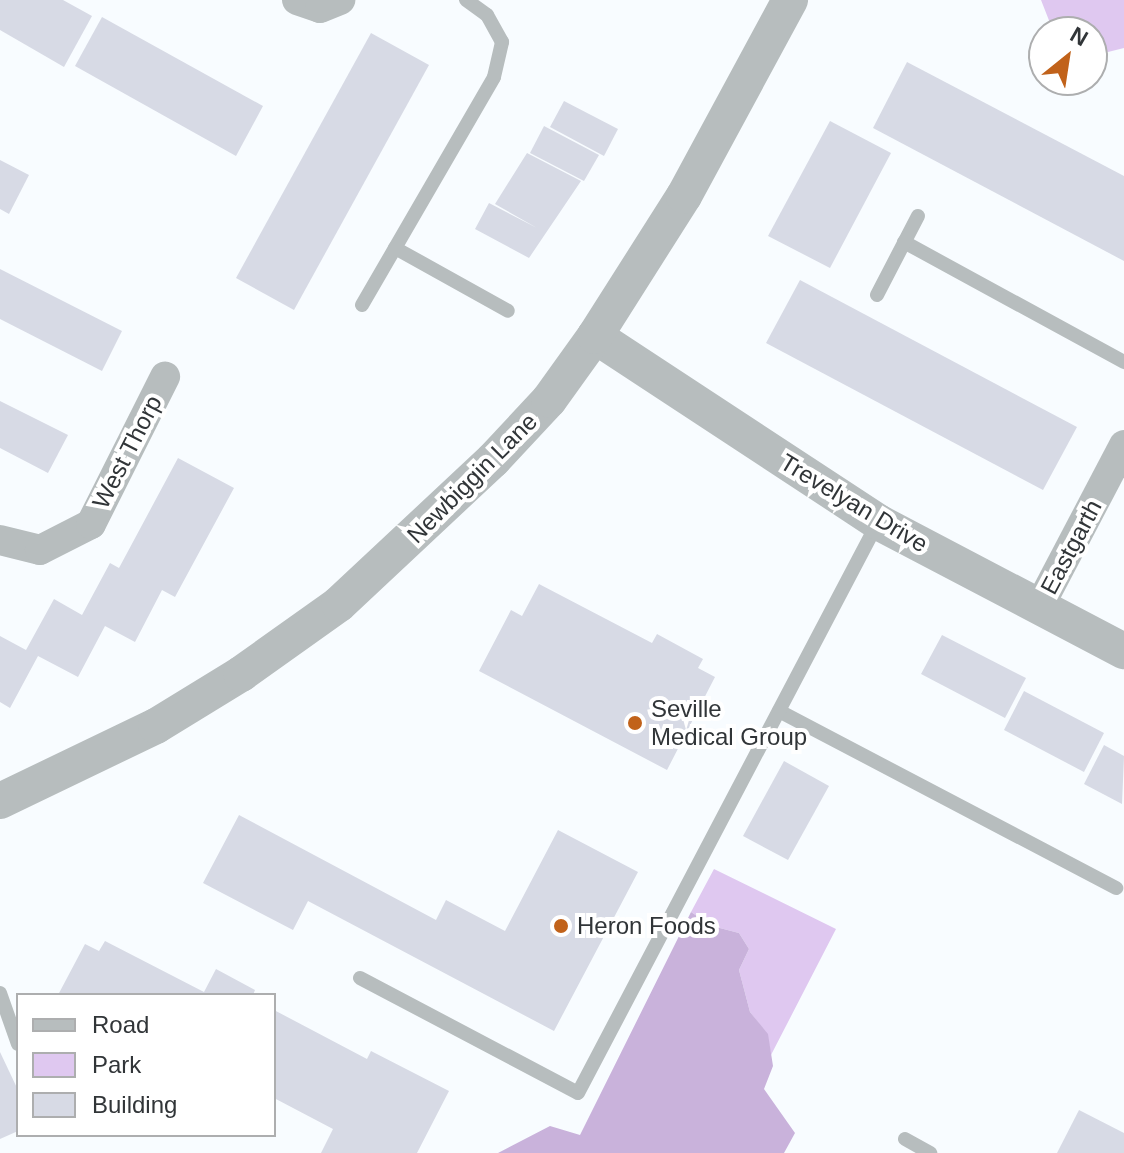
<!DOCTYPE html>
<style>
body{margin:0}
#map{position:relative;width:1124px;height:1153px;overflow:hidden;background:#f8fcff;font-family:Arial,sans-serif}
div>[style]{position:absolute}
.green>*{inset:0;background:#dfc8f0}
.forest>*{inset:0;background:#c9b2db}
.building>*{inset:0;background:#d7dae5}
.service>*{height:14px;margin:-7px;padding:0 7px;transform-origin:7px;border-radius:7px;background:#b7bdbe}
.minor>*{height:30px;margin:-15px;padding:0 15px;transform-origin:15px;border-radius:15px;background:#b7bdbe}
.tertiary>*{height:36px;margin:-18px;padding:0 18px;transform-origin:18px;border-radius:18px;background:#b7bdbe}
.dots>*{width:22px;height:22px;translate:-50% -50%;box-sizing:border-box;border:4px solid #fff;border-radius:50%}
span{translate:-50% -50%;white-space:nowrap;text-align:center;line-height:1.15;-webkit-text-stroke:8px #fff;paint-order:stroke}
.street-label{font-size:24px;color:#313538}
.poi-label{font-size:24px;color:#313538}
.left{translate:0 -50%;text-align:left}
.legend{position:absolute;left:16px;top:993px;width:260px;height:144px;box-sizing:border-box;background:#fff;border:2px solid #adaeaf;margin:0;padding:10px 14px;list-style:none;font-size:24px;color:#313538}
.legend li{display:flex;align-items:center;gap:16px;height:40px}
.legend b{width:40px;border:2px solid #adaeaf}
.north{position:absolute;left:1028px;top:16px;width:80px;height:80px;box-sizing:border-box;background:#fff;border:2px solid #adaeaf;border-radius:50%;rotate:30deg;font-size:22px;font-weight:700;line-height:32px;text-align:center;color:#313538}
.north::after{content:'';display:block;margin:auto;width:28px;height:36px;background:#c1621a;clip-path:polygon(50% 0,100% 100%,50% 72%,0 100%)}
</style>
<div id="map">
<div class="green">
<div style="clip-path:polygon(1041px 0,1124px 0,1124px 48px,1108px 52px,1092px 46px,1092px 32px,1062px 32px,1050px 23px)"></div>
<div style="clip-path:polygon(714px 869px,836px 929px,771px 1055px,767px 1034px,750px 1012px,739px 970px,749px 949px,739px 933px,712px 926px,691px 912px)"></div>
</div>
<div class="forest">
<div style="clip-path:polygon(691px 912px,712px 926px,739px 933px,749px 949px,739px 970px,750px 1012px,768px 1034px,773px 1066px,764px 1089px,795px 1133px,784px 1153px,498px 1153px,550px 1126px,580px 1135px)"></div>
</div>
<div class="building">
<div style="clip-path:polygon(0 0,63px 0,92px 16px,64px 67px,0 30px)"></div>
<div style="clip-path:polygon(102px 17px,263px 106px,236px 156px,75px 66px)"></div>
<div style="clip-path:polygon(371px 33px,429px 65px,294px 310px,236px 278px)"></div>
<div style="clip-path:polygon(907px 62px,1124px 176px,1124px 261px,873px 128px)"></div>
<div style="clip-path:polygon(564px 101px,618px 129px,604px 156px,550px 127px)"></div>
<div style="clip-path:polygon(830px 121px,891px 153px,830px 268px,768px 236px)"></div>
<div style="clip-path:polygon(544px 126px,599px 155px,584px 181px,530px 153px)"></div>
<div style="clip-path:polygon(527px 153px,581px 181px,529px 258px,475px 229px,489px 203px,537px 228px,495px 204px)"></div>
<div style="clip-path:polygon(0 160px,29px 175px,9px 214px,0 209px)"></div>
<div style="clip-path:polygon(0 269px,122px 331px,102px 371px,0 319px)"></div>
<div style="clip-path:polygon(800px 280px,1077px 427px,1043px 490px,766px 343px)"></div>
<div style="clip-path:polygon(0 401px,68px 435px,48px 473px,0 448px)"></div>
<div style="clip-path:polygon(178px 458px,234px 488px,175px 597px,162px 590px,135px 642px,105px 626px,78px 677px,38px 656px,10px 708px,0 702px,0 636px,26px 650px,54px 599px,82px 615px,110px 563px,119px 568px)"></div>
<div style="clip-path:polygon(539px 584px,652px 643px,657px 634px,703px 659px,698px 668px,715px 677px,667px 770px,479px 671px,511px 610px,522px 616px)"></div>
<div style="clip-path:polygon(942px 635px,1026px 678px,1005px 718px,921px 674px)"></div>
<div style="clip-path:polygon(1024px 691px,1104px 733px,1084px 772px,1004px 730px)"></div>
<div style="clip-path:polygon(1104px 745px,1124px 756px,1122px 804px,1084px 784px)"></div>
<div style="clip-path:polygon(784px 761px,829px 786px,788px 860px,743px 836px)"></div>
<div style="clip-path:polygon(239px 815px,436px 920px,446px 900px,505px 931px,558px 830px,638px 872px,554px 1031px,308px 901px,293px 930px,203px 883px)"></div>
<div style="clip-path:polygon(105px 941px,204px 992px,216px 969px,255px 990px,253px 995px,58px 995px,85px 944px,99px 951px)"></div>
<div style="clip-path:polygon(274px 1010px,367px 1059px,371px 1051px,449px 1091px,417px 1153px,321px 1153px,333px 1129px,274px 1098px)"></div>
<div style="clip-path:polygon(0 1052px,18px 1090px,18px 1131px,0 1139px)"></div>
<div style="clip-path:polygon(1079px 1110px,1124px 1133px,1124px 1153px,1057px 1153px)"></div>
</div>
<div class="service">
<div style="left:904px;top:242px;width:251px;rotate:28.6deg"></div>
<div style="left:395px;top:248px;width:129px;rotate:29.1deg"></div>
<div style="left:877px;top:295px;width:89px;rotate:-62.6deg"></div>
<div style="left:362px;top:305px;width:263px;rotate:-59.9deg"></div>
<div style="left:494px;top:77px;width:36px;rotate:-77deg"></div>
<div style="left:502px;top:42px;width:31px;rotate:-119deg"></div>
<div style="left:487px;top:15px;width:26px;rotate:-144deg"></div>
<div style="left:779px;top:711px;width:381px;rotate:27.7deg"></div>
<div style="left:360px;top:978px;width:246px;rotate:27.8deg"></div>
<div style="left:578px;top:1093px;width:645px;rotate:-62.28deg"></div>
<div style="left:0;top:993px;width:54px;rotate:70.6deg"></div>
<div style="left:905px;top:1139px;width:29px;rotate:29deg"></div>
</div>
<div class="minor">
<div style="left:297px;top:0;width:24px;rotate:19deg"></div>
<div style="left:320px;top:8px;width:22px;rotate:-22deg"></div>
<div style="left:0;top:540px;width:41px;rotate:14deg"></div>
<div style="left:40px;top:550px;width:57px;rotate:-27deg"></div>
<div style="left:91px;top:524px;width:165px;rotate:-63.3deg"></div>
<div style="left:1039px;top:607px;width:183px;rotate:-62.3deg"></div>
</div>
<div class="tertiary">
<div style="left:595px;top:336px;width:339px;rotate:33.3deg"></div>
<div style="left:878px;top:522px;width:278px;rotate:27.7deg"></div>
<div style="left:0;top:801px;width:173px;rotate:-25.7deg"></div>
<div style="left:156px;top:726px;width:100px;rotate:-31.5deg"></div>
<div style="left:241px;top:674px;width:120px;rotate:-35.5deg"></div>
<div style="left:339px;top:604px;width:211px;rotate:-43.1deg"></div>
<div style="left:493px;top:460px;width:82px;rotate:-47deg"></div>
<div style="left:549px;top:400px;width:79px;rotate:-54.3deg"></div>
<div style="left:595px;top:336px;width:166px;rotate:-57.6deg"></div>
<div style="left:684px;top:196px;width:223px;rotate:-61.6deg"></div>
</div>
<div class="dots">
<div style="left:635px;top:723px;background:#c1621a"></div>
<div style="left:561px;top:926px;background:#c1621a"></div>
</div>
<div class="street-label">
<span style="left:127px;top:452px;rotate:-63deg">West Thorp</span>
<span style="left:472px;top:478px;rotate:-45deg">Newbiggin Lane</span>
<span style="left:854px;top:503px;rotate:31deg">Trevelyan Drive</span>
<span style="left:1071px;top:547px;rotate:-62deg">Eastgarth</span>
</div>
<div class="poi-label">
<span class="left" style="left:651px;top:723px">Seville<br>Medical Group</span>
<span class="left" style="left:577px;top:926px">Heron Foods</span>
</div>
<ul class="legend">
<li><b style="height:10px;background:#b7bdbe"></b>Road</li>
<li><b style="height:22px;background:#dfc8f0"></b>Park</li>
<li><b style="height:22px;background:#d7dae5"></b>Building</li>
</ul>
<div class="north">N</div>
</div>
